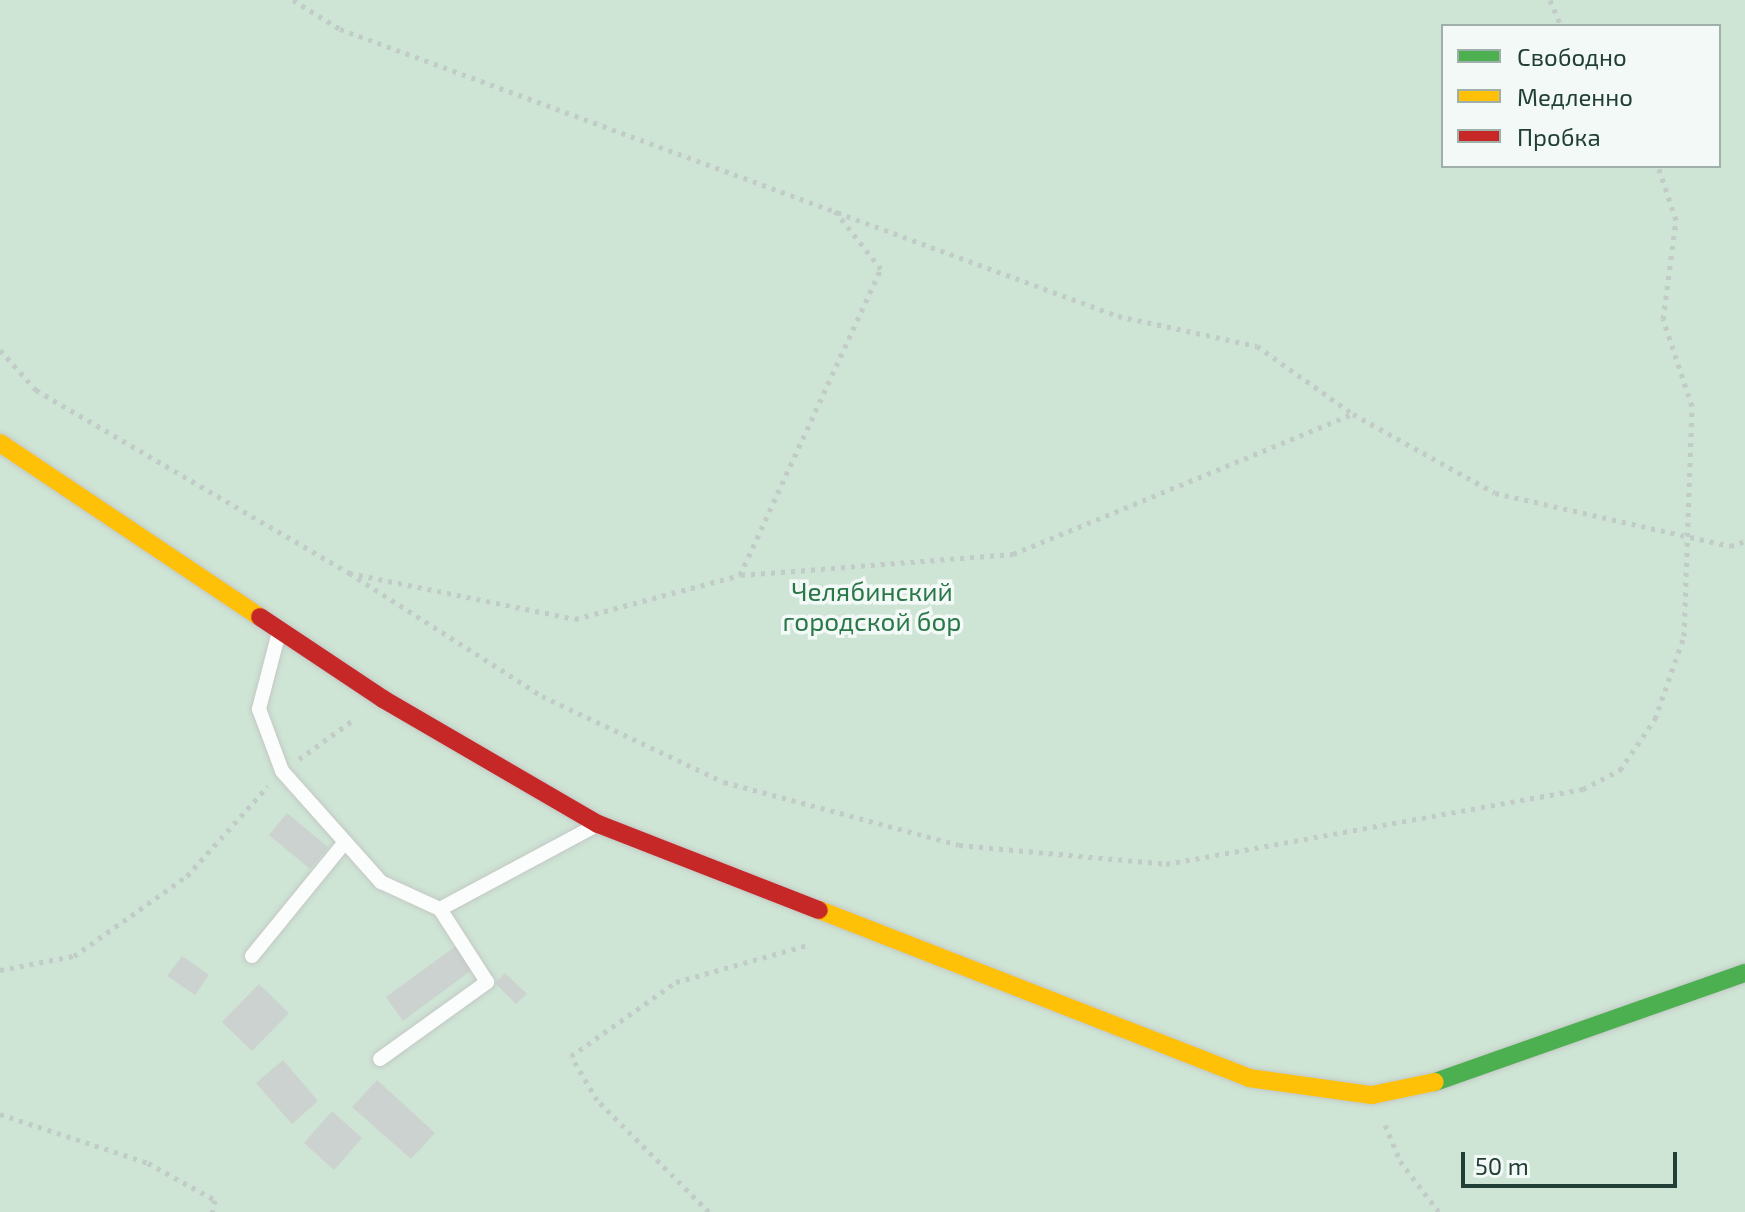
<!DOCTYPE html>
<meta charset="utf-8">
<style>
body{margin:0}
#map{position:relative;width:1745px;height:1212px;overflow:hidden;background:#e5ebe8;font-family:"Exo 2",sans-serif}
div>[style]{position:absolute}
.green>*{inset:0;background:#cee4d4}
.building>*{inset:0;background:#ccd2cf}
.path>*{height:5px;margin-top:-2.5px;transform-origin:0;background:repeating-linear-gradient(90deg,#c1cbc7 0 4px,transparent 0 10px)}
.roads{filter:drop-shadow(0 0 2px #c2c8c5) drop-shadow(0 0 2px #c2c8c5)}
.lane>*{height:14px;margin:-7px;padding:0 7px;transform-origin:7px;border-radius:7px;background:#fbfcfc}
.fast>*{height:18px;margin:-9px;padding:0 9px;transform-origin:9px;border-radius:9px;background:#4caf50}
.slow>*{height:18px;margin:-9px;padding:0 9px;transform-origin:9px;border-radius:9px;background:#ffc107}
.jam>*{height:18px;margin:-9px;padding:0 9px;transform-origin:9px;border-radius:9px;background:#c62828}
span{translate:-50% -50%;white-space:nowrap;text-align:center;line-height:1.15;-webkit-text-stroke:7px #f3f9f6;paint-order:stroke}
.park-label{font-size:26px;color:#2a7747}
.legend{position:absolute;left:1441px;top:24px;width:280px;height:144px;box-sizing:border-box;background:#f3f9f6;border:2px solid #9fafaa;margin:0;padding:10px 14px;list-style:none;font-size:24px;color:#223f37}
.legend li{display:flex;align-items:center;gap:16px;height:40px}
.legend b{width:40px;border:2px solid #9fafaa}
.scale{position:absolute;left:1461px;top:1152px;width:216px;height:36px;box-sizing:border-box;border:4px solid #223f37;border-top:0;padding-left:10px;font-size:24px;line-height:28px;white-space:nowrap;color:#223f37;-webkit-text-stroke:6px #f3f9f6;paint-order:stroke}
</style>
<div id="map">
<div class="green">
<div style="clip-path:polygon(evenodd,0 0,1745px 0,1745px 1212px,0 1212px,0 0,1443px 26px,1719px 26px,1719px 166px,1443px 166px,1443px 26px)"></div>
</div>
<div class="building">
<div style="clip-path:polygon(287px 813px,328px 847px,310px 869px,269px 835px)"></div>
<div style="clip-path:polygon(456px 946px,473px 969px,403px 1021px,386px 997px)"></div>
<div style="clip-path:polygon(182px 956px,209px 975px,195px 995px,167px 976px)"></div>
<div style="clip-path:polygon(505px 973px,527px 994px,516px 1004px,495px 983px)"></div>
<div style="clip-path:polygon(259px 984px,289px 1013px,252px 1051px,222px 1022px)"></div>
<div style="clip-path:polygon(283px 1060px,318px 1101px,292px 1124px,256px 1083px)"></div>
<div style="clip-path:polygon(377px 1080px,435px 1133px,411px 1159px,352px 1107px)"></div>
<div style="clip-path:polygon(332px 1111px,362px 1138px,334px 1170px,304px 1143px)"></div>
</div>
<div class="path">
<div style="left:293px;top:0;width:55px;rotate:31.7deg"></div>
<div style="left:340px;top:29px;width:829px;rotate:20.25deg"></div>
<div style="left:1118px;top:316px;width:142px;rotate:12.2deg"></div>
<div style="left:1257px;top:346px;width:118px;rotate:35.3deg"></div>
<div style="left:1353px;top:414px;width:162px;rotate:29.1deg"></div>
<div style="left:1495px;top:493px;width:241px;rotate:12.7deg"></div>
<div style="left:1730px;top:546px;width:16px;rotate:-18deg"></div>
<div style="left:1550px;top:0;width:28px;rotate:67deg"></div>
<div style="left:0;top:350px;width:54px;rotate:48deg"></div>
<div style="left:36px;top:390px;width:363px;rotate:30.3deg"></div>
<div style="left:349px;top:573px;width:231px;rotate:11.5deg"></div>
<div style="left:575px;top:619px;width:171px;rotate:-14.9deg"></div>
<div style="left:740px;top:575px;width:337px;rotate:-65.3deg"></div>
<div style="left:881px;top:269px;width:80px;rotate:-128.4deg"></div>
<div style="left:349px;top:573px;width:229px;rotate:32.5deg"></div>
<div style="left:542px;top:696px;width:201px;rotate:25.3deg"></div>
<div style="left:724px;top:782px;width:243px;rotate:15deg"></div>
<div style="left:959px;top:845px;width:208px;rotate:5.2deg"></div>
<div style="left:1166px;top:864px;width:424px;rotate:-10.2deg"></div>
<div style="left:1583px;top:789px;width:42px;rotate:-27.2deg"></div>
<div style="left:1620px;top:770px;width:62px;rotate:-55.5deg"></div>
<div style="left:1655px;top:719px;width:88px;rotate:-70.7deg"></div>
<div style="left:1684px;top:636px;width:230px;rotate:-88deg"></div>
<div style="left:1692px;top:406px;width:92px;rotate:-108.4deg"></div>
<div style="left:1663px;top:319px;width:100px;rotate:-82.5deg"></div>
<div style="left:1676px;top:220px;width:57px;rotate:-108.4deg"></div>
<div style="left:741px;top:575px;width:273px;rotate:-4.4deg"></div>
<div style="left:1013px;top:554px;width:368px;rotate:-22.4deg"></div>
<div style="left:299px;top:759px;width:70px;rotate:-35.7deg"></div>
<div style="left:0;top:970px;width:75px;rotate:-10.7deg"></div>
<div style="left:74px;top:956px;width:138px;rotate:-35.3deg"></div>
<div style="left:187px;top:876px;width:121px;rotate:-48deg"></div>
<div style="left:0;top:1114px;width:156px;rotate:18.3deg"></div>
<div style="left:148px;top:1163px;width:77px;rotate:28.9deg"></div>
<div style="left:215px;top:1200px;width:12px;rotate:104deg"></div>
<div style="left:1385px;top:1125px;width:39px;rotate:67deg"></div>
<div style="left:1400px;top:1161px;width:64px;rotate:52.6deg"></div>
<div style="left:709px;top:1212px;width:158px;rotate:-135deg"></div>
<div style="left:597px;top:1100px;width:51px;rotate:-120.6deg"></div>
<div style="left:571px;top:1056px;width:128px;rotate:-35.2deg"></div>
<div style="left:676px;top:982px;width:140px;rotate:-15.7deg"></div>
</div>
<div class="roads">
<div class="lane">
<div style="left:279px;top:632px;width:80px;rotate:104.6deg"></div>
<div style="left:259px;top:709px;width:66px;rotate:69.6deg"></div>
<div style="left:282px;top:771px;width:149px;rotate:48.3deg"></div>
<div style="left:381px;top:882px;width:65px;rotate:24.6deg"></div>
<div style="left:440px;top:909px;width:176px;rotate:-28.2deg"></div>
<div style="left:252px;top:956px;width:147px;rotate:-50.8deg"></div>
<div style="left:380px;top:1059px;width:132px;rotate:-35.7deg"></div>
<div style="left:487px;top:982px;width:87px;rotate:-122.8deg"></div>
</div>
<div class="fast">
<div style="left:1435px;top:1082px;width:329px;rotate:-19.4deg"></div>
</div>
<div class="slow">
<div style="left:0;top:443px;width:313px;rotate:33.8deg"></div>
<div style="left:819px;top:910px;width:462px;rotate:21.3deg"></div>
<div style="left:1249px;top:1078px;width:124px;rotate:7.9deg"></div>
<div style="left:1372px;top:1095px;width:64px;rotate:-11.7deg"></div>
</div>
<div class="jam">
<div style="left:260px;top:617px;width:148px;rotate:33.7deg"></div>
<div style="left:383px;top:699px;width:249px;rotate:30.2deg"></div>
<div style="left:598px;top:824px;width:237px;rotate:21.3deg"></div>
</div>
</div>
<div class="park-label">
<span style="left:872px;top:606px">Челябинский<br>городской бор</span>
</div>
<ul class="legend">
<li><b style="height:10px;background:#4caf50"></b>Свободно</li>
<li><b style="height:10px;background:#ffc107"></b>Медленно</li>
<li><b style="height:10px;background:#c62828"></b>Пробка</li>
</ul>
<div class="scale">50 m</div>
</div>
